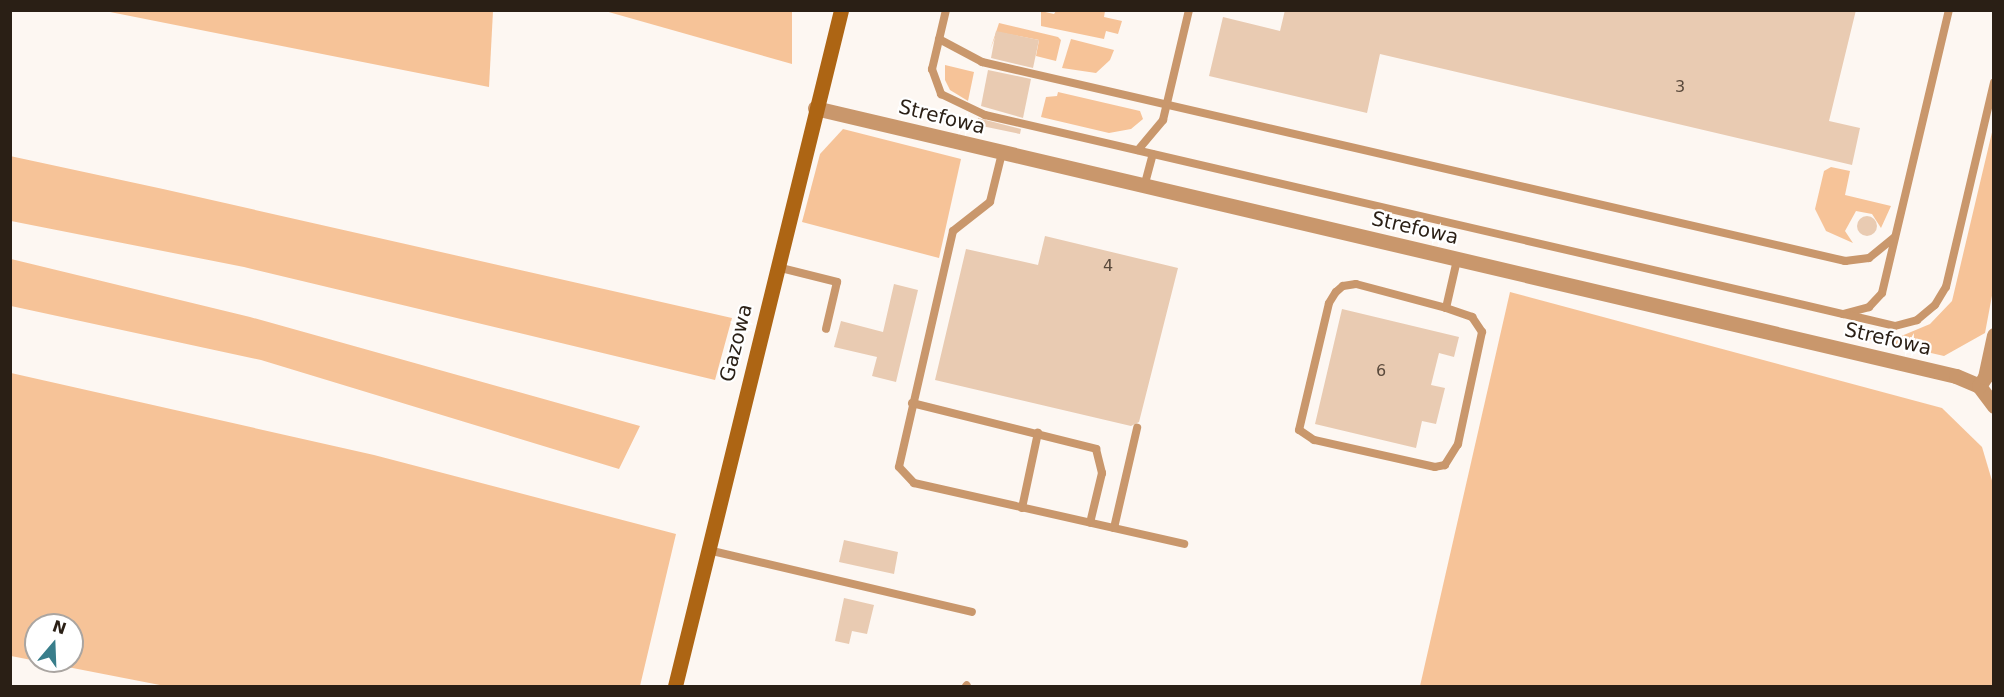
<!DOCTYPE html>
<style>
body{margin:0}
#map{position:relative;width:2004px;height:697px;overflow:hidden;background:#fdf7f2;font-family:"DejaVu Sans",sans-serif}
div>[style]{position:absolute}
.green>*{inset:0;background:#f6c398}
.building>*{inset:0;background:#e9cbb2}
.round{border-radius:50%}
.lane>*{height:8px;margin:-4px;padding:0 4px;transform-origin:4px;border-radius:4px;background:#c9976c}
.street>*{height:15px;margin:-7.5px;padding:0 7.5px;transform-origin:7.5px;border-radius:7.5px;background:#c9976c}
.secondary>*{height:15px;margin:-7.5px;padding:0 7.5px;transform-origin:7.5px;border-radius:7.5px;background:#ad6514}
span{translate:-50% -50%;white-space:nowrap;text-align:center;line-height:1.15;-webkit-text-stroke:4.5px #fff;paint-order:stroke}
.number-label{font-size:16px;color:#5a4a3c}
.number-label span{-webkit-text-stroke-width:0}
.street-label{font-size:20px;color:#2a1f15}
.frame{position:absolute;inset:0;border:12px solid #2a1f15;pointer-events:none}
.north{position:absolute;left:24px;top:613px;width:60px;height:60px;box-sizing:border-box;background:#fff;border:2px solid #aaa5a1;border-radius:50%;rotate:19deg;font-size:16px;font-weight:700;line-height:24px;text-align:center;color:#2a1f15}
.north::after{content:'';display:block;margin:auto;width:21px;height:27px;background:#397e8b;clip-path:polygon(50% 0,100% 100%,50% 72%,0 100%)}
</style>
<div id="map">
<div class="green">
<div style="clip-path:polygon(105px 11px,493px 11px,489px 87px)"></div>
<div style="clip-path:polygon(605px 11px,792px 11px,792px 64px)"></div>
<div style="clip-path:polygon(1041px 11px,1054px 14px,1056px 11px,1105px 11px,1104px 17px,1122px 21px,1118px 34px,1106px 31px,1104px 39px,1041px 26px)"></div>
<div style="clip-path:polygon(999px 23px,1058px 37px,1061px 40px,1056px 61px,1036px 56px,1039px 40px,997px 32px,990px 50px)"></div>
<div style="clip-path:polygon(1071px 39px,1114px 50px,1110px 60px,1096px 73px,1062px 68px)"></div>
<div style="clip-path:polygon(945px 65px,974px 72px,968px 101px,950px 90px,945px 80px)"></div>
<div style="clip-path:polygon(1058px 92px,1140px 111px,1143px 119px,1131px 129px,1109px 133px,1041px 117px,1046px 97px,1057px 96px)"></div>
<div style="clip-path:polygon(1993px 128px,1994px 285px,1985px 333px,1944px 356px,1866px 338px,1899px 337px,1930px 324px,1952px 301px)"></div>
<div style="clip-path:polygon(843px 129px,961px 159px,939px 258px,802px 222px,820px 154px)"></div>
<div style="clip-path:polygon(10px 156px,163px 189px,732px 318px,715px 380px,244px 267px,11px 221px)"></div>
<div style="clip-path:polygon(1831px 167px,1850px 171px,1845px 195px,1891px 206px,1881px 228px,1872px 214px,1856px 211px,1845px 231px,1853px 243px,1826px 231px,1815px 209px,1824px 171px)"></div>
<div style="clip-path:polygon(11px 259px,250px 317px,640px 426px,619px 469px,261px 360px,11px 306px)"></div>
<div style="clip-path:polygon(1510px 292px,1942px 408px,1982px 447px,1993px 484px,1993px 686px,1420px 686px)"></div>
<div style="clip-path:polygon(evenodd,11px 373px,374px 455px,676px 534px,640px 686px,165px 686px,11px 656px,11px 373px,36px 625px,72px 625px,72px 661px,36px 661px,36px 625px)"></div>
</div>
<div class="building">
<div style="clip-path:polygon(1285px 10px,1856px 10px,1829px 121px,1860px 128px,1852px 165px,1380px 54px,1367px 113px,1209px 76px,1223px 17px,1280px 31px)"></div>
<div style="clip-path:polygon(996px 31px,1039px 40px,1033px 68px,991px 58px)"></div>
<div style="clip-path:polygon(988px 70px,1031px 79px,1023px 118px,981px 106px)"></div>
<div style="clip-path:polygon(978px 118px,1021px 129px,1020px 134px,977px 125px)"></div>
<div class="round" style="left:1857px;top:216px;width:20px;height:20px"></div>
<div style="clip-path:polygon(1045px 236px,1178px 268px,1139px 422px,1131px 426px,935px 380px,966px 249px,1038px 265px)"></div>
<div style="clip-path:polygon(894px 284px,918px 290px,896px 382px,872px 376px,877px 357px,834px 347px,841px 321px,883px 332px)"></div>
<div style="clip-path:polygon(1342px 309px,1459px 337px,1454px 357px,1439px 353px,1431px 385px,1445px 388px,1436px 424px,1422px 421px,1416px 448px,1315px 424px)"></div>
<div style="clip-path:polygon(844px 540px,898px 552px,894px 574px,839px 562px)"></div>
<div style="clip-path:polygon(844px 598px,874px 605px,867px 634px,852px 631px,849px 644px,835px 641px)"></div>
</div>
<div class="lane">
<div style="left:946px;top:10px;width:61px;rotate:103.3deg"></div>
<div style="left:932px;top:69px;width:27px;rotate:70deg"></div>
<div style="left:941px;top:94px;width:49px;rotate:25.5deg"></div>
<div style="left:985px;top:115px;width:881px;rotate:13.06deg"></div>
<div style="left:1843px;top:314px;width:27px;rotate:-15deg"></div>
<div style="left:1869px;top:307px;width:19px;rotate:-47deg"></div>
<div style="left:1882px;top:293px;width:291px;rotate:-76.7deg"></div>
<div style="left:939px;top:39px;width:49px;rotate:28.1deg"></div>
<div style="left:982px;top:62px;width:886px;rotate:12.98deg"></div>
<div style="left:1845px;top:261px;width:24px;rotate:-7deg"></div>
<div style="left:1869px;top:258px;width:33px;rotate:-39deg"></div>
<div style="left:1138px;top:150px;width:39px;rotate:-50deg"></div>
<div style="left:1163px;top:120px;width:113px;rotate:-76.7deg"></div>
<div style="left:1002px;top:153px;width:50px;rotate:103.8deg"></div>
<div style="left:990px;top:202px;width:47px;rotate:141.9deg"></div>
<div style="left:953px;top:231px;width:242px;rotate:102.9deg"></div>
<div style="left:899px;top:467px;width:22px;rotate:47deg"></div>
<div style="left:914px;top:483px;width:277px;rotate:12.7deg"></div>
<div style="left:1144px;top:187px;width:34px;rotate:-75deg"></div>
<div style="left:777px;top:267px;width:62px;rotate:14deg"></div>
<div style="left:837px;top:282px;width:48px;rotate:103.2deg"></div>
<div style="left:1446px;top:308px;width:28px;rotate:19deg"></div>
<div style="left:1472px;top:317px;width:18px;rotate:56deg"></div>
<div style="left:1482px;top:332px;width:115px;rotate:102.1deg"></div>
<div style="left:1458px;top:444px;width:25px;rotate:122deg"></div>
<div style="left:1445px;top:465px;width:10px;rotate:169deg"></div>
<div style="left:1435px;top:467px;width:124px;rotate:-167.4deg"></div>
<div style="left:1314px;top:440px;width:18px;rotate:-146deg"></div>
<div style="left:1299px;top:430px;width:130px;rotate:-76.7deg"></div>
<div style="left:1329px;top:303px;width:13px;rotate:-58deg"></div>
<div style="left:1336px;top:292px;width:9px;rotate:-41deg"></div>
<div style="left:1343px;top:286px;width:13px;rotate:-9deg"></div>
<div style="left:1356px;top:284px;width:93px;rotate:14.9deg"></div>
<div style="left:1446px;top:308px;width:49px;rotate:-77.1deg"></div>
<div style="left:1844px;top:314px;width:52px;rotate:13.2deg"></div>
<div style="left:1895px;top:326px;width:23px;rotate:-15deg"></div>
<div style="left:1917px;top:320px;width:23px;rotate:-40deg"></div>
<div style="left:1935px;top:305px;width:21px;rotate:-59deg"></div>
<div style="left:1946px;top:287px;width:210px;rotate:-76.8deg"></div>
<div style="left:912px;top:403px;width:190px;rotate:14deg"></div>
<div style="left:1096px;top:449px;width:25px;rotate:76deg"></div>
<div style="left:1102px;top:473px;width:51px;rotate:103.5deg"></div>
<div style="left:1022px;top:508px;width:77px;rotate:-78deg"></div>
<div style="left:1114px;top:528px;width:103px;rotate:-77deg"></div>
<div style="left:708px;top:550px;width:271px;rotate:13.2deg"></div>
<div style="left:966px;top:686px;width:1px;rotate:-45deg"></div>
</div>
<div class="street">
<div style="left:815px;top:108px;width:1172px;rotate:13.22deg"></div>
<div style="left:1956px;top:376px;width:25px;rotate:23deg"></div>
<div style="left:1979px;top:386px;width:25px;rotate:53deg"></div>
<div style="left:1979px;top:386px;width:11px;rotate:-56deg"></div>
<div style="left:1985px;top:377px;width:43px;rotate:-77.9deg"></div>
</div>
<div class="secondary">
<div style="left:675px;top:686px;width:696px;rotate:-76.2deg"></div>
</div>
<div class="number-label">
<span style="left:1680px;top:87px">3</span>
<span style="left:1108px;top:266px">4</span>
<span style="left:1381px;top:371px">6</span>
</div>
<div class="street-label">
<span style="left:942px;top:117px;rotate:14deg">Strefowa</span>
<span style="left:1415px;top:228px;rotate:13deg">Strefowa</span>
<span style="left:1888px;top:339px;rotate:13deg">Strefowa</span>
<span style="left:736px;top:343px;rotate:-76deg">Gazowa</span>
</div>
<div class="frame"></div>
<div class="north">N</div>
</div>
